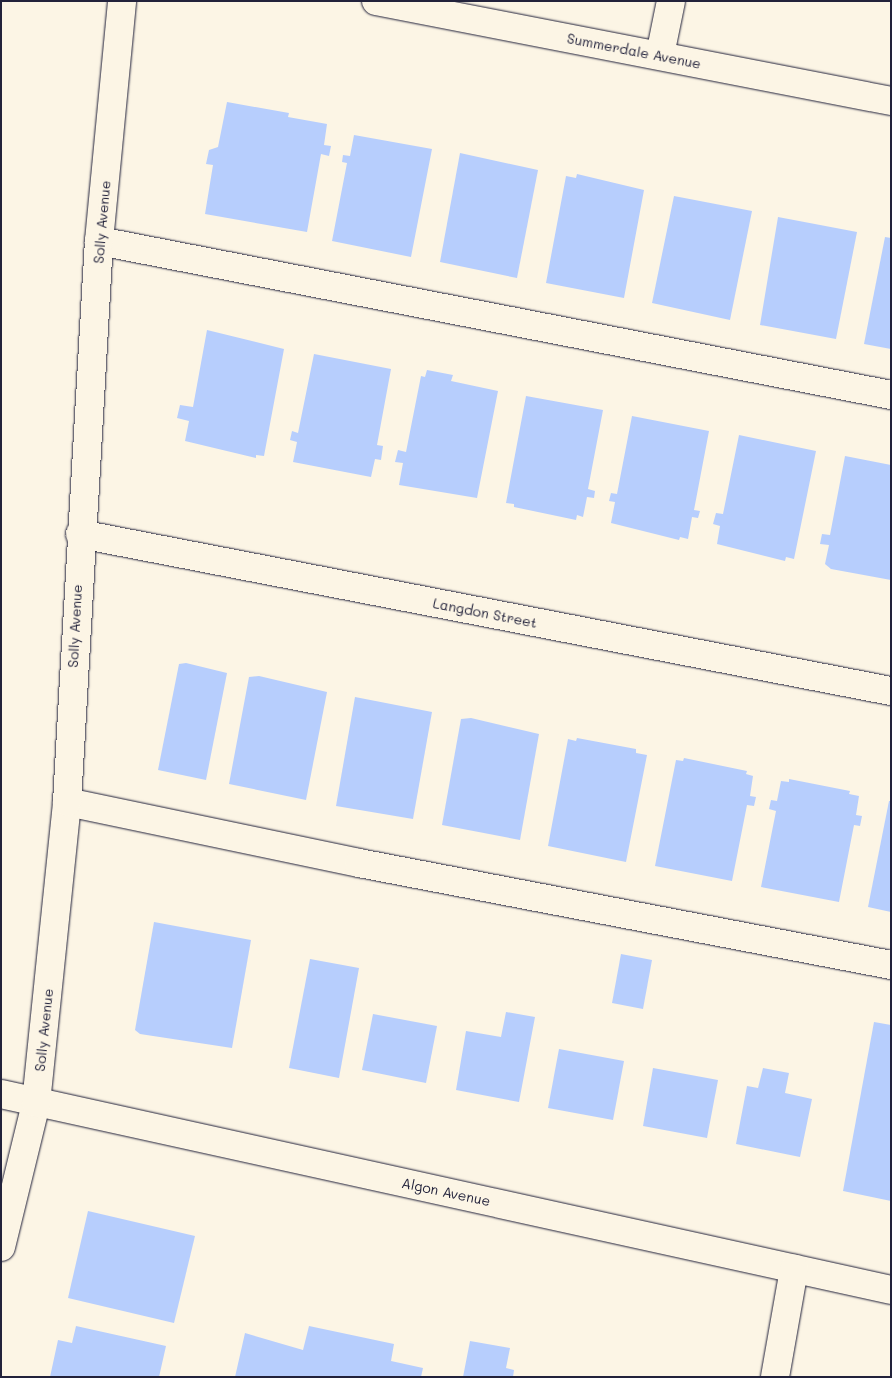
<!DOCTYPE html>
<style>
body{margin:0}
#map{position:relative;width:892px;height:1378px;overflow:hidden;background:#fcf5e5;font-family:Mali,sans-serif}
div>[style]{position:absolute}
.building>*{inset:0;background:#b7cefd}
.roads{filter:drop-shadow(0 0 1px #22223b) drop-shadow(0 0 1px #22223b)}
.minor>*{height:28px;margin:-14px;padding:0 14px;transform-origin:14px;border-radius:14px;background:#fcf5e5}
span{translate:-50% -50%;white-space:nowrap;text-align:center;line-height:1.15;-webkit-text-stroke:5px #fcf5e5;paint-order:stroke}
.street-label{font-size:14px;color:#22223b}
.frame{position:absolute;inset:0;border:2px solid #22223b;pointer-events:none}
</style>
<div id="map">
<div class="building">
<div style="clip-path:polygon(227px 102px,289px 113px,288px 117px,327px 124px,324px 145px,331px 146px,329px 156px,321px 154px,307px 232px,205px 214px,213px 165px,206px 164px,209px 150px,218px 147px)"></div>
<div style="clip-path:polygon(354px 135px,432px 149px,411px 257px,332px 241px,347px 163px,342px 162px,343px 155px,350px 156px)"></div>
<div style="clip-path:polygon(460px 153px,538px 170px,517px 278px,440px 262px)"></div>
<div style="clip-path:polygon(577px 174px,644px 190px,624px 298px,546px 283px,566px 176px,576px 178px)"></div>
<div style="clip-path:polygon(674px 196px,752px 211px,730px 320px,652px 303px)"></div>
<div style="clip-path:polygon(778px 217px,857px 232px,836px 339px,760px 325px)"></div>
<div style="clip-path:polygon(885px 237px,891px 238px,891px 349px,864px 344px)"></div>
<div style="clip-path:polygon(207px 330px,284px 349px,264px 456px,256px 455px,256px 458px,185px 441px,189px 421px,177px 418px,180px 405px,193px 407px)"></div>
<div style="clip-path:polygon(314px 354px,391px 369px,377px 445px,383px 446px,381px 460px,375px 459px,371px 477px,293px 462px,297px 442px,290px 440px,292px 431px,298px 433px)"></div>
<div style="clip-path:polygon(427px 370px,453px 375px,451px 381px,498px 391px,477px 498px,399px 485px,403px 463px,395px 462px,398px 450px,406px 452px,421px 376px,425px 377px)"></div>
<div style="clip-path:polygon(526px 396px,603px 410px,588px 489px,595px 491px,594px 498px,587px 497px,583px 517px,577px 515px,576px 520px,514px 507px,514px 504px,506px 503px)"></div>
<div style="clip-path:polygon(632px 416px,709px 431px,694px 510px,700px 511px,698px 518px,692px 517px,688px 539px,680px 537px,679px 540px,611px 523px,615px 502px,609px 501px,611px 493px,617px 494px)"></div>
<div style="clip-path:polygon(739px 435px,816px 451px,794px 559px,786px 557px,785px 561px,717px 544px,720px 526px,713px 524px,716px 513px,723px 514px)"></div>
<div style="clip-path:polygon(845px 456px,891px 465px,891px 580px,831px 569px,825px 564px,829px 545px,820px 544px,822px 534px,830px 535px)"></div>
<div style="clip-path:polygon(186px 663px,227px 673px,206px 780px,158px 770px,179px 664px)"></div>
<div style="clip-path:polygon(259px 676px,327px 692px,306px 800px,229px 784px,249px 677px)"></div>
<div style="clip-path:polygon(355px 697px,432px 712px,413px 819px,336px 806px)"></div>
<div style="clip-path:polygon(471px 718px,539px 734px,520px 840px,442px 825px,461px 719px)"></div>
<div style="clip-path:polygon(577px 738px,636px 749px,636px 753px,647px 755px,626px 862px,548px 846px,568px 739px,576px 741px)"></div>
<div style="clip-path:polygon(684px 758px,747px 771px,746px 774px,753px 776px,750px 796px,756px 797px,754px 806px,747px 805px,732px 881px,655px 866px,676px 760px,683px 761px)"></div>
<div style="clip-path:polygon(789px 779px,850px 791px,849px 794px,859px 796px,856px 815px,862px 816px,860px 826px,854px 825px,839px 902px,761px 887px,776px 811px,769px 809px,771px 800px,777px 801px,781px 781px,789px 782px)"></div>
<div style="clip-path:polygon(889px 801px,891px 801px,891px 912px,868px 907px)"></div>
<div style="clip-path:polygon(154px 922px,251px 940px,232px 1048px,140px 1034px,135px 1030px)"></div>
<div style="clip-path:polygon(621px 954px,652px 960px,643px 1009px,612px 1003px)"></div>
<div style="clip-path:polygon(310px 959px,359px 968px,339px 1078px,289px 1068px)"></div>
<div style="clip-path:polygon(506px 1012px,535px 1017px,519px 1102px,456px 1090px,466px 1031px,501px 1037px)"></div>
<div style="clip-path:polygon(373px 1014px,437px 1026px,426px 1083px,362px 1070px)"></div>
<div style="clip-path:polygon(874px 1022px,891px 1025px,891px 1201px,843px 1191px)"></div>
<div style="clip-path:polygon(559px 1049px,624px 1061px,613px 1120px,548px 1108px)"></div>
<div style="clip-path:polygon(653px 1068px,718px 1080px,707px 1138px,643px 1126px)"></div>
<div style="clip-path:polygon(763px 1068px,789px 1073px,785px 1093px,812px 1099px,800px 1157px,736px 1144px,747px 1086px,758px 1088px)"></div>
<div style="clip-path:polygon(88px 1211px,195px 1236px,174px 1323px,68px 1298px)"></div>
<div style="clip-path:polygon(76px 1326px,166px 1346px,159px 1377px,50px 1377px,58px 1340px,72px 1343px)"></div>
<div style="clip-path:polygon(309px 1326px,394px 1344px,391px 1361px,423px 1368px,421px 1377px,235px 1377px,245px 1333px,303px 1350px)"></div>
<div style="clip-path:polygon(470px 1341px,510px 1348px,506px 1368px,514px 1370px,513px 1377px,463px 1377px)"></div>
</div>
<div class="roads">
<div class="minor">
<div style="left:376px;top:1px;width:525px;rotate:10.99deg"></div>
<div style="left:660px;top:55px;width:55px;rotate:-78.5deg"></div>
<div style="left:99px;top:241px;width:807px;rotate:11deg"></div>
<div style="left:80px;top:534px;width:826px;rotate:10.96deg"></div>
<div style="left:67px;top:802px;width:298px;rotate:11.8deg"></div>
<div style="left:359px;top:863px;width:542px;rotate:10.85deg"></div>
<div style="left:1px;top:1094px;width:911px;rotate:12.42deg"></div>
<div style="left:1px;top:1247px;width:148px;rotate:-76.3deg"></div>
<div style="left:36px;top:1103px;width:303px;rotate:-84.1deg"></div>
<div style="left:67px;top:802px;width:562px;rotate:-86.74deg"></div>
<div style="left:99px;top:241px;width:241px;rotate:-84.5deg"></div>
<div style="left:775px;top:1377px;width:110px;rotate:-80deg"></div>
</div>
</div>
<div class="street-label">
<span style="left:634px;top:51px;rotate:11deg">Summerdale Avenue</span>
<span style="left:102px;top:222px;rotate:-85deg">Solly Avenue</span>
<span style="left:485px;top:613px;rotate:11deg">Langdon Street</span>
<span style="left:75px;top:626px;rotate:-87deg">Solly Avenue</span>
<span style="left:44px;top:1030px;rotate:-84deg">Solly Avenue</span>
<span style="left:446px;top:1192px;rotate:12deg">Algon Avenue</span>
</div>
<div class="frame"></div>
</div>
